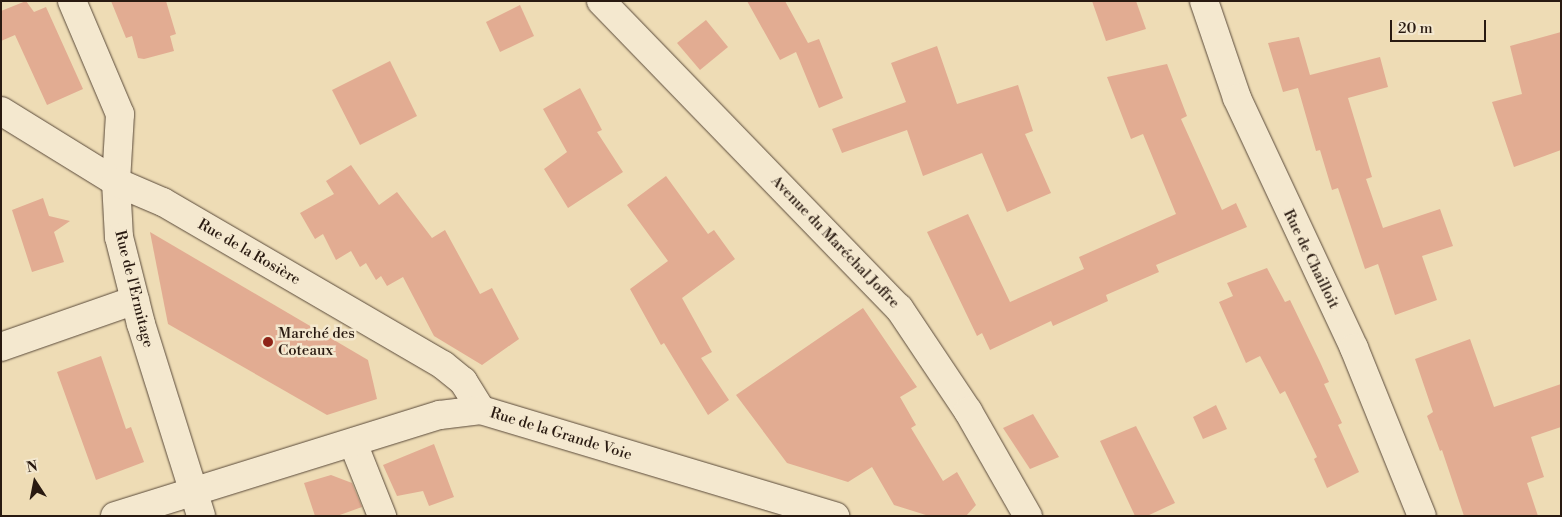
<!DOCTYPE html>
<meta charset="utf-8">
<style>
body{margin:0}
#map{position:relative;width:1562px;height:517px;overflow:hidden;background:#eedcb5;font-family:"Libre Bodoni",serif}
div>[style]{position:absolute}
.building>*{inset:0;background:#e2ac92}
.roads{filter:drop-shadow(0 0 1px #5a4a3a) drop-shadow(0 0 1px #5a4a3a)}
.minor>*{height:28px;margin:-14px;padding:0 14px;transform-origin:14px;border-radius:14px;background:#f4e8cf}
.dots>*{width:14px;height:14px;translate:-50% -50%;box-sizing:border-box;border:2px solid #f4e8cf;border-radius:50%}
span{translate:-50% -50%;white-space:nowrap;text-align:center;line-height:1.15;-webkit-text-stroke:5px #f4e8cf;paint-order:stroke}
.street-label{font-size:15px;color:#291a11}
.poi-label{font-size:15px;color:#291a11}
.left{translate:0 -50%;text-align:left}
.frame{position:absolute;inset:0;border:2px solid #291a11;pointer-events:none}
.north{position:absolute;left:10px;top:457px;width:50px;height:50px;-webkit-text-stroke:4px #f4e8cf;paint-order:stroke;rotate:349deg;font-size:14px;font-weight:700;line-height:20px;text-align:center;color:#291a11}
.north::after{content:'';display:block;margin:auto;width:18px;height:22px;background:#291a11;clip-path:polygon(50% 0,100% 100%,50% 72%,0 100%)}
.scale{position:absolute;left:1390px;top:20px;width:96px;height:22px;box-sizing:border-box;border:2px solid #291a11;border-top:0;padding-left:6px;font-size:15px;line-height:18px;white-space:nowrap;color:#291a11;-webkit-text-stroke:4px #f4e8cf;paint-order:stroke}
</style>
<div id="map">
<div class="building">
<div style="clip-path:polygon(26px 1px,34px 12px,46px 7px,83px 89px,47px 105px,15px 35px,1px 41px,1px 11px)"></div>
<div style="clip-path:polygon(111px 1px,166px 1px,176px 34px,170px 36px,174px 51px,144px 59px,138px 58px,132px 36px,126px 38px)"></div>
<div style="clip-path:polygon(747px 1px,785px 1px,808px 43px,819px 39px,843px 98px,819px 108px,796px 52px,780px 60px)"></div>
<div style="clip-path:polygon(1092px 1px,1136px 1px,1146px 29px,1106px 41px)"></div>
<div style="clip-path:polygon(520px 5px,534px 36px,500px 52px,486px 22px)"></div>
<div style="clip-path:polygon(706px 20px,728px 47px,700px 70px,677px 43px)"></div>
<div style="clip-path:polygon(1561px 32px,1561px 150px,1514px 167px,1492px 102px,1522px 94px,1510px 46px)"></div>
<div style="clip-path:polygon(1299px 37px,1310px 75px,1380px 57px,1388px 87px,1348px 98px,1372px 177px,1366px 179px,1383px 228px,1440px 209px,1453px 246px,1422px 256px,1437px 300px,1395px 315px,1378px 264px,1365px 269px,1338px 188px,1332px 190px,1320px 150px,1316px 151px,1298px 88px,1283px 92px,1268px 43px)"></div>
<div style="clip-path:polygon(937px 46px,957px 104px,1018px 85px,1033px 131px,1025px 134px,1051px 193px,1007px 212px,982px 153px,923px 176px,907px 130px,842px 153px,832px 129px,906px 102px,891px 63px)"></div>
<div style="clip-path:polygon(390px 61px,417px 116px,360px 145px,332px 90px)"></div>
<div style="clip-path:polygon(1167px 64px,1187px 116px,1181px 119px,1222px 210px,1236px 203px,1247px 227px,1156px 265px,1159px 272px,1106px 295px,1108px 301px,1053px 326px,1051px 321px,990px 350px,982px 333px,977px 336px,927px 232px,968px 214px,1010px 302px,1084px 269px,1079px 257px,1176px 214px,1143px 134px,1131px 139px,1107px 77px)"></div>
<div style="clip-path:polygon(580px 88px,602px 130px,597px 132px,623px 172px,568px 208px,544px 169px,567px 152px,543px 109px)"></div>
<div style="clip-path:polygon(351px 165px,379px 205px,397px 192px,432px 238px,445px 230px,480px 294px,492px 288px,519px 339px,482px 365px,434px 336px,403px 277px,387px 286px,381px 276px,376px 280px,366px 263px,360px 267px,351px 251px,336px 260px,323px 234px,315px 239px,300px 213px,334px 194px,326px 181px)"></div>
<div style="clip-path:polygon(666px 176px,708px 234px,714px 230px,735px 259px,682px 298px,712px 352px,701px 358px,729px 400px,708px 415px,664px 343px,661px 345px,630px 289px,668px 261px,627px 205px)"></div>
<div style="clip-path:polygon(43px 198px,49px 216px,70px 221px,54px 232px,64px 262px,32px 272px,12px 210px)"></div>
<div style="clip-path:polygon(150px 232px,368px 360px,377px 399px,327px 415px,168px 324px)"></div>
<div style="clip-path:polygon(1267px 268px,1285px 302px,1290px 300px,1320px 362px,1329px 382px,1324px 384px,1342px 423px,1338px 425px,1359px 472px,1327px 488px,1314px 459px,1317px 457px,1285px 391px,1280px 394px,1260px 356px,1246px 363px,1219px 302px,1233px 296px,1227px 283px)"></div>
<div style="clip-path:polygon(863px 308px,917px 387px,900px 397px,916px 425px,911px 428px,943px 481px,957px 472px,976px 505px,966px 516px,929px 516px,894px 505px,872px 467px,848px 482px,787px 463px,736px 395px)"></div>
<div style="clip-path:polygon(1470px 339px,1494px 407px,1561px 384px,1561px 427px,1531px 437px,1544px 477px,1527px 483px,1538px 516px,1464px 516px,1442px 450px,1440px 451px,1427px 416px,1433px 412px,1415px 359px)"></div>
<div style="clip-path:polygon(101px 356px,126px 429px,131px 427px,144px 462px,96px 480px,57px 372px)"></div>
<div style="clip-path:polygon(1216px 405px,1227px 429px,1203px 439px,1193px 417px)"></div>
<div style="clip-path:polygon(1033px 414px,1059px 457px,1030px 469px,1003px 428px)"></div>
<div style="clip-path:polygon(1136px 426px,1175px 503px,1147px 516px,1135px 516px,1100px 441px)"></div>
<div style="clip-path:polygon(434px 444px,454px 497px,429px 506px,423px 491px,397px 496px,383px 465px)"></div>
<div style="clip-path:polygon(331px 475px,352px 483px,362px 507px,337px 516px,315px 516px,304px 483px)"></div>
</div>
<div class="roads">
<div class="minor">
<div style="left:72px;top:1px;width:123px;rotate:67deg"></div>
<div style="left:120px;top:114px;width:68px;rotate:93.4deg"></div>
<div style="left:116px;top:182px;width:55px;rotate:86.9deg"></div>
<div style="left:119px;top:237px;width:90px;rotate:75.8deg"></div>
<div style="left:141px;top:324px;width:201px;rotate:72.6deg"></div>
<div style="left:601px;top:1px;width:428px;rotate:45.9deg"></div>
<div style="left:899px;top:308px;width:124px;rotate:56.2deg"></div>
<div style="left:968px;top:411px;width:121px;rotate:60.3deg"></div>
<div style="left:1204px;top:1px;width:102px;rotate:71.2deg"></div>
<div style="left:1237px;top:98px;width:276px;rotate:64.9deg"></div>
<div style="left:1354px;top:348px;width:181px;rotate:68deg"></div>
<div style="left:1px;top:111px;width:135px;rotate:31.7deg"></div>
<div style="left:116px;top:182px;width:51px;rotate:23.1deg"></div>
<div style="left:163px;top:202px;width:324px;rotate:30.2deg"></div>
<div style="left:443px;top:365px;width:26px;rotate:39deg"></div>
<div style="left:463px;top:381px;width:34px;rotate:58deg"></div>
<div style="left:1px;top:347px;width:142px;rotate:-19.3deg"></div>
<div style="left:353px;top:443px;width:79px;rotate:68.3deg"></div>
<div style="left:115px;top:516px;width:340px;rotate:-17.3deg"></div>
<div style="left:440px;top:415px;width:41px;rotate:-7deg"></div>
<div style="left:481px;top:410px;width:370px;rotate:16.7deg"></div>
</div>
</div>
<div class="dots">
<div style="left:268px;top:342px;background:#8f2418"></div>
</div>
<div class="street-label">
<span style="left:835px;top:242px;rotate:46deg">Avenue du Maréchal Joffre</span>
<span style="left:249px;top:252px;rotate:30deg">Rue de la Rosière</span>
<span style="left:1311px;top:259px;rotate:64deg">Rue de Chailloit</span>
<span style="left:134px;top:289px;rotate:76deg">Rue de l'Ermitage</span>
<span style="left:561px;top:434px;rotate:17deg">Rue de la Grande Voie</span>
</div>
<div class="poi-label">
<span class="left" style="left:278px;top:342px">Marché des<br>Coteaux</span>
</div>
<div class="frame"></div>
<div class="north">N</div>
<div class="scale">20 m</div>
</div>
